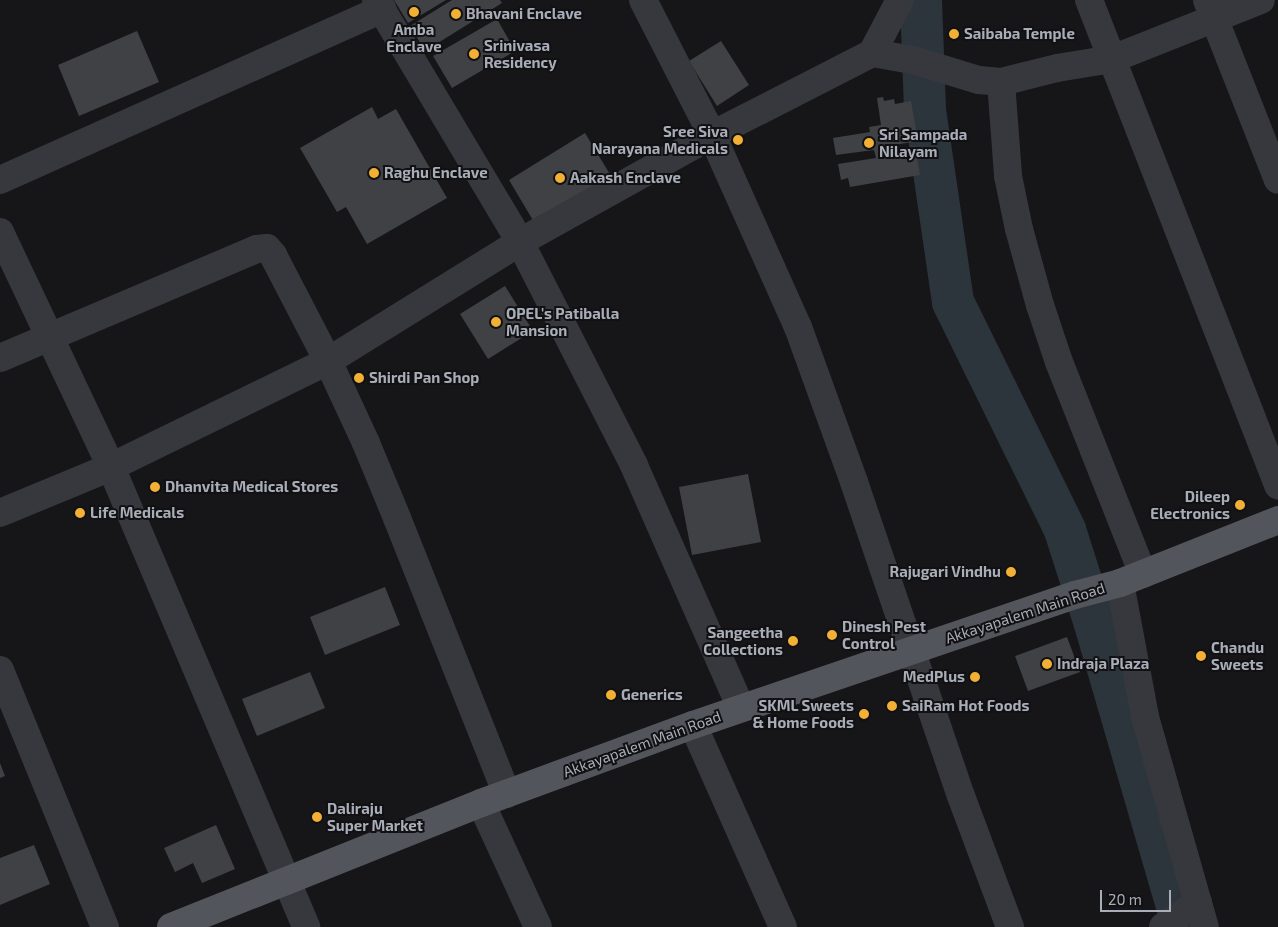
<!DOCTYPE html>
<style>
body{margin:0}
#map{position:relative;width:1278px;height:927px;overflow:hidden;background:#161618;font-family:"Exo 2",sans-serif}
div>[style]{position:absolute}
.river>*{height:42px;margin:-21px;padding:0 21px;transform-origin:21px;border-radius:21px;background:#2c353c}
.building>*{inset:0;background:#404145}
.minor>*{height:28px;margin:-14px;padding:0 14px;transform-origin:14px;border-radius:14px;background:#37383d}
.major>*{height:28px;margin:-14px;padding:0 14px;transform-origin:14px;border-radius:14px;background:#53555c}
.dots>*{width:14px;height:14px;translate:-50% -50%;box-sizing:border-box;border:2px solid #111113;border-radius:50%}
span{translate:-50% -50%;white-space:nowrap;text-align:center;line-height:1.15;-webkit-text-stroke:4px #111113;paint-order:stroke}
.poi-label{font-size:15px;color:#a8adb8;font-weight:700}
.left{translate:0 -50%;text-align:left}
.right{translate:-100% -50%;text-align:right}
.street-label{font-size:15px;color:#a8adb8}
.scale{position:absolute;left:1100px;top:890px;width:71px;height:22px;box-sizing:border-box;border:2px solid #a8adb8;border-top:0;padding-left:6px;font-size:15px;line-height:18px;white-space:nowrap;color:#a8adb8;-webkit-text-stroke:4px #111113;paint-order:stroke}
</style>
<div id="map">
<div class="river">
<div style="left:921px;top:0;width:110px;rotate:87.9deg"></div>
<div style="left:925px;top:110px;width:194px;rotate:81.7deg"></div>
<div style="left:953px;top:302px;width:254px;rotate:63.8deg"></div>
<div style="left:1065px;top:530px;width:99px;rotate:72.3deg"></div>
<div style="left:1095px;top:624px;width:316px;rotate:73.8deg"></div>
</div>
<div class="building">
<div style="clip-path:polygon(394px 0,446px 0,408px 23px)"></div>
<div style="clip-path:polygon(452px 0,500px 0,502px 3px,425px 51px,410px 26px)"></div>
<div style="clip-path:polygon(497px 19px,515px 51px,452px 88px,433px 56px)"></div>
<div style="clip-path:polygon(137px 31px,159px 82px,79px 116px,58px 65px)"></div>
<div style="clip-path:polygon(721px 41px,749px 85px,717px 106px,689px 61px)"></div>
<div style="clip-path:polygon(883px 97px,884px 101px,894px 99px,895px 104px,911px 101px,918px 141px,883px 147px,884px 151px,915px 146px,920px 175px,850px 187px,848px 178px,841px 180px,838px 164px,876px 158px,874px 150px,836px 155px,833px 138px,870px 132px,869px 127px,881px 125px,877px 98px)"></div>
<div style="clip-path:polygon(372px 107px,378px 119px,396px 109px,447px 198px,367px 244px,346px 207px,337px 212px,300px 148px)"></div>
<div style="clip-path:polygon(585px 133px,611px 176px,534px 222px,509px 180px)"></div>
<div style="clip-path:polygon(505px 286px,533px 331px,488px 359px,460px 314px)"></div>
<div style="clip-path:polygon(748px 474px,761px 542px,692px 555px,679px 487px)"></div>
<div style="clip-path:polygon(385px 587px,400px 625px,325px 655px,310px 617px)"></div>
<div style="clip-path:polygon(1067px 637px,1080px 672px,1028px 691px,1015px 656px)"></div>
<div style="clip-path:polygon(310px 672px,325px 708px,257px 736px,242px 699px)"></div>
<div style="clip-path:polygon(0 763px,5px 776px,0 778px)"></div>
<div style="clip-path:polygon(216px 825px,235px 869px,202px 883px,193px 863px,175px 872px,164px 848px)"></div>
<div style="clip-path:polygon(34px 845px,50px 884px,0 905px,0 858px)"></div>
</div>
<div class="minor">
<div style="left:376px;top:0;width:282px;rotate:59.2deg"></div>
<div style="left:520px;top:242px;width:226px;rotate:148.2deg"></div>
<div style="left:328px;top:361px;width:90px;rotate:65.1deg"></div>
<div style="left:366px;top:443px;width:81px;rotate:67.5deg"></div>
<div style="left:397px;top:518px;width:297px;rotate:68.3deg"></div>
<div style="left:643px;top:0;width:152px;rotate:62.9deg"></div>
<div style="left:712px;top:135px;width:180px;rotate:-27.1deg"></div>
<div style="left:872px;top:53px;width:42px;rotate:9.7deg"></div>
<div style="left:913px;top:60px;width:69px;rotate:16.9deg"></div>
<div style="left:979px;top:80px;width:22px;rotate:5deg"></div>
<div style="left:1001px;top:82px;width:58px;rotate:-14deg"></div>
<div style="left:1057px;top:68px;width:56px;rotate:-9.3deg"></div>
<div style="left:1112px;top:59px;width:160px;rotate:-21.6deg"></div>
<div style="left:1089px;top:0;width:521px;rotate:68.71deg"></div>
<div style="left:1207px;top:0;width:193px;rotate:68.5deg"></div>
<div style="left:872px;top:53px;width:60px;rotate:-62.2deg"></div>
<div style="left:1001px;top:82px;width:94px;rotate:85.7deg"></div>
<div style="left:1008px;top:176px;width:54px;rotate:78.3deg"></div>
<div style="left:1019px;top:229px;width:79px;rotate:74.6deg"></div>
<div style="left:1040px;top:305px;width:60px;rotate:71.6deg"></div>
<div style="left:1059px;top:362px;width:228px;rotate:68.4deg"></div>
<div style="left:0;top:180px;width:419px;rotate:-24.1deg"></div>
<div style="left:0;top:232px;width:260px;rotate:64.7deg"></div>
<div style="left:111px;top:467px;width:500px;rotate:67deg"></div>
<div style="left:0;top:358px;width:279px;rotate:-23deg"></div>
<div style="left:257px;top:249px;width:10px;rotate:-6deg"></div>
<div style="left:267px;top:248px;width:9px;rotate:49deg"></div>
<div style="left:273px;top:255px;width:119px;rotate:62.6deg"></div>
<div style="left:328px;top:361px;width:242px;rotate:154deg"></div>
<div style="left:111px;top:467px;width:120px;rotate:157.5deg"></div>
<div style="left:1120px;top:583px;width:136px;rotate:79.4deg"></div>
<div style="left:1145px;top:717px;width:218px;rotate:74.1deg"></div>
<div style="left:0;top:670px;width:278px;rotate:67.8deg"></div>
<div style="left:741px;top:708px;width:266px;rotate:-113.8deg"></div>
<div style="left:634px;top:465px;width:250px;rotate:-117.1deg"></div>
<div style="left:520px;top:242px;width:220px;rotate:-29.1deg"></div>
<div style="left:712px;top:135px;width:210px;rotate:65.9deg"></div>
<div style="left:798px;top:327px;width:165px;rotate:70.1deg"></div>
<div style="left:854px;top:482px;width:332px;rotate:71.2deg"></div>
<div style="left:961px;top:796px;width:140px;rotate:69.5deg"></div>
<div style="left:693px;top:725px;width:221px;rotate:66deg"></div>
<div style="left:481px;top:803px;width:136px;rotate:65.3deg"></div>
<div style="left:1163px;top:927px;width:43px;rotate:-35.5deg"></div>
</div>
<div class="major">
<div style="left:171px;top:927px;width:334px;rotate:-21.8deg"></div>
<div style="left:481px;top:803px;width:226px;rotate:-20.2deg"></div>
<div style="left:693px;top:725px;width:404px;rotate:-18.8deg"></div>
<div style="left:1075px;top:595px;width:47px;rotate:-14.9deg"></div>
<div style="left:1120px;top:583px;width:170px;rotate:-21.7deg"></div>
</div>
<div class="dots">
<div style="left:414px;top:12px;background:#f2b134"></div>
<div style="left:456px;top:14px;background:#f2b134"></div>
<div style="left:954px;top:34px;background:#f2b134"></div>
<div style="left:474px;top:54px;background:#f2b134"></div>
<div style="left:738px;top:140px;background:#f2b134"></div>
<div style="left:869px;top:143px;background:#f2b134"></div>
<div style="left:374px;top:173px;background:#f2b134"></div>
<div style="left:560px;top:178px;background:#f2b134"></div>
<div style="left:496px;top:322px;background:#f2b134"></div>
<div style="left:359px;top:378px;background:#f2b134"></div>
<div style="left:155px;top:487px;background:#f2b134"></div>
<div style="left:1240px;top:505px;background:#f2b134"></div>
<div style="left:80px;top:513px;background:#f2b134"></div>
<div style="left:1011px;top:572px;background:#f2b134"></div>
<div style="left:832px;top:635px;background:#f2b134"></div>
<div style="left:793px;top:641px;background:#f2b134"></div>
<div style="left:1201px;top:656px;background:#f2b134"></div>
<div style="left:1047px;top:664px;background:#f2b134"></div>
<div style="left:975px;top:677px;background:#f2b134"></div>
<div style="left:611px;top:695px;background:#f2b134"></div>
<div style="left:892px;top:706px;background:#f2b134"></div>
<div style="left:864px;top:714px;background:#f2b134"></div>
<div style="left:317px;top:817px;background:#f2b134"></div>
</div>
<div class="poi-label">
<span class="left" style="left:466px;top:14px">Bhavani Enclave</span>
<span style="left:414px;top:38px">Amba<br>Enclave</span>
<span class="left" style="left:964px;top:34px">Saibaba Temple</span>
<span class="left" style="left:484px;top:54px">Srinivasa<br>Residency</span>
<span class="right" style="left:728px;top:140px">Sree Siva<br>Narayana Medicals</span>
<span class="left" style="left:879px;top:143px">Sri Sampada<br>Nilayam</span>
<span class="left" style="left:384px;top:173px">Raghu Enclave</span>
<span class="left" style="left:570px;top:178px">Aakash Enclave</span>
<span class="left" style="left:506px;top:322px">OPEL's Patiballa<br>Mansion</span>
<span class="left" style="left:369px;top:378px">Shirdi Pan Shop</span>
<span class="left" style="left:165px;top:487px">Dhanvita Medical Stores</span>
<span class="right" style="left:1230px;top:505px">Dileep<br>Electronics</span>
<span class="left" style="left:90px;top:513px">Life Medicals</span>
<span class="right" style="left:1001px;top:572px">Rajugari Vindhu</span>
<span class="left" style="left:842px;top:635px">Dinesh Pest<br>Control</span>
<span class="right" style="left:783px;top:641px">Sangeetha<br>Collections</span>
<span class="left" style="left:1211px;top:656px">Chandu<br>Sweets</span>
<span class="left" style="left:1057px;top:664px">Indraja Plaza</span>
<span class="right" style="left:965px;top:677px">MedPlus</span>
<span class="left" style="left:621px;top:695px">Generics</span>
<span class="right" style="left:854px;top:714px">SKML Sweets<br>&amp; Home Foods</span>
<span class="left" style="left:902px;top:706px">SaiRam Hot Foods</span>
<span class="left" style="left:327px;top:817px">Daliraju<br>Super Market</span>
</div>
<div class="street-label">
<span style="left:1025px;top:613px;rotate:-18deg">Akkayapalem Main Road</span>
<span style="left:642px;top:744px;rotate:-20deg">Akkayapalem Main Road</span>
</div>
<div class="scale">20 m</div>
</div>
